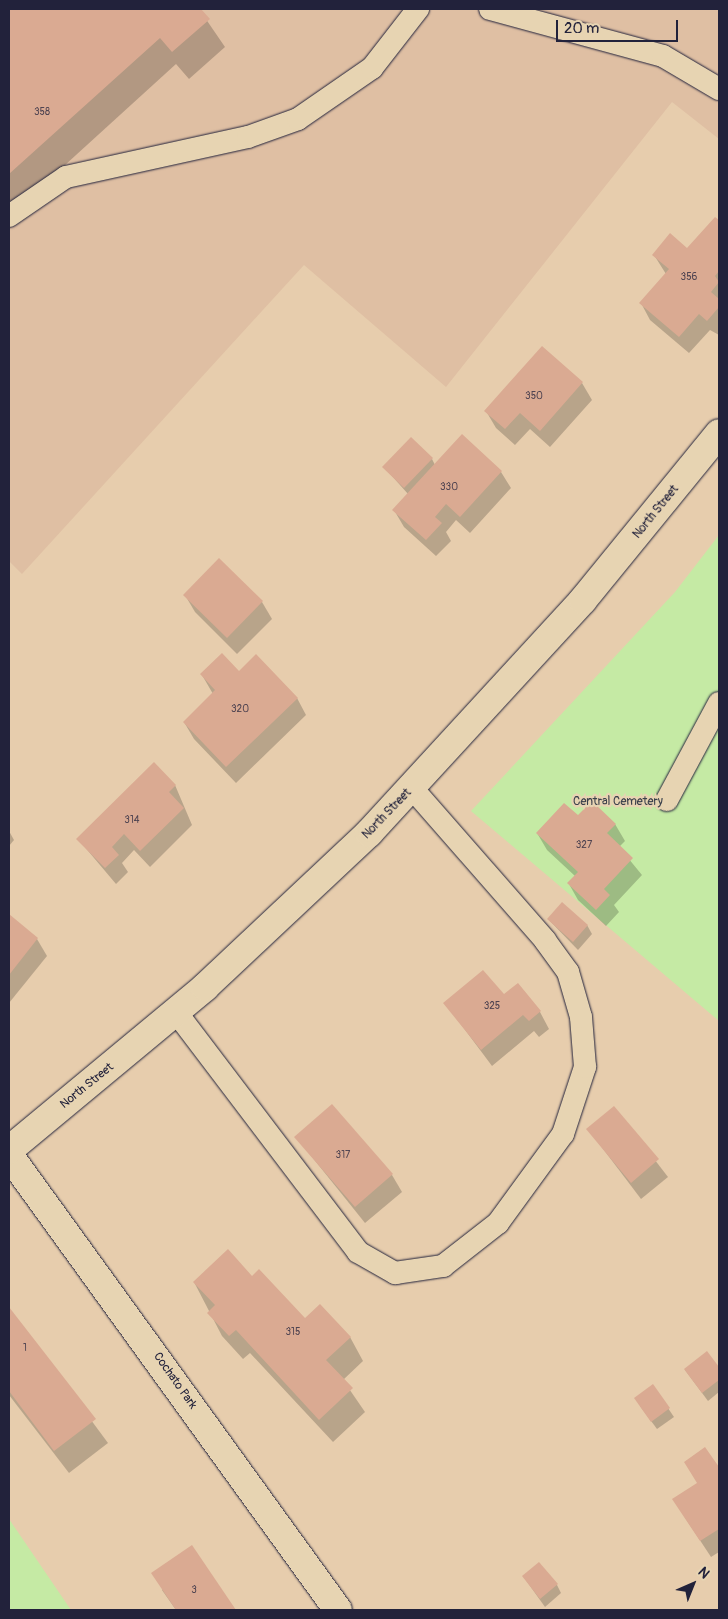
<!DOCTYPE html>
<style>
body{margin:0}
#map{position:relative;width:728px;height:1619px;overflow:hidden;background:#e7cdad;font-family:Pangolin,sans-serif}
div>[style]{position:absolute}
.built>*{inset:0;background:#dfbfa3}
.green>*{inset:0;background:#c5eaa4}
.shadow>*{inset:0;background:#0003}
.building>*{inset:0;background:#daaa92}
.roads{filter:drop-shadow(0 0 1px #22223b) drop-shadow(0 0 1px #22223b)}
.service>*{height:22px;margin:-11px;padding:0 11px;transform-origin:11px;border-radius:11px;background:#e7d4b2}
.minor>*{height:28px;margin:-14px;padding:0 14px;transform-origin:14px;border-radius:14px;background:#e7d4b2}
.secondary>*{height:28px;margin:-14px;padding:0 14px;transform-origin:14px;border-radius:14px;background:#e7d4b2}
span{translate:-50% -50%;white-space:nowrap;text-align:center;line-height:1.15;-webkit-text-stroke:4.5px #e7d4b2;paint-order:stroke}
.number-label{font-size:10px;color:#504451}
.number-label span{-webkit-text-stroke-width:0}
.street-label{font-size:12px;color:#22223b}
.park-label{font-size:12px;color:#3a404b}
.frame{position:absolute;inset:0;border:10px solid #22223b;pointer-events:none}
.north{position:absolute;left:668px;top:1559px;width:50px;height:50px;-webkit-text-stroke:4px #e7d4b2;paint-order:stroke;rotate:44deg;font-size:14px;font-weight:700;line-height:20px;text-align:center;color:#22223b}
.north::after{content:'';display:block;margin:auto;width:18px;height:22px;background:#22223b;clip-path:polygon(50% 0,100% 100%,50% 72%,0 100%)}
.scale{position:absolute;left:556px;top:20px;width:122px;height:22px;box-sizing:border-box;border:2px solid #22223b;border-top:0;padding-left:6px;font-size:15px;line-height:18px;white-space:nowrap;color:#22223b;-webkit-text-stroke:4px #e7d4b2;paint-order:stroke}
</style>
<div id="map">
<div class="built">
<div style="clip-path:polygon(9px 9px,719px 9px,719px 139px,672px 102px,446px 387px,304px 265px,22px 574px,9px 561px)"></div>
</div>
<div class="green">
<div style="clip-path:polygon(719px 535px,719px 1021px,471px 811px,675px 592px)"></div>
<div style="clip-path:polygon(9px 1519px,71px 1610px,9px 1610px)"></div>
</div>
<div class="shadow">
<div style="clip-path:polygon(9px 9px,199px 9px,225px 47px,189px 79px,176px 64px,9px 216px)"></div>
<div style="clip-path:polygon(715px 218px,719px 222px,719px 335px,710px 330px,689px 353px,650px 320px,641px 303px,666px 274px,654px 255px,687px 250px)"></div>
<div style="clip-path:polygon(542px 348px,582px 383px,592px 400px,550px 447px,530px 429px,515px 445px,496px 428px,486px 411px)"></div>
<div style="clip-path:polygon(432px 459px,435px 465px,501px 472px,511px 488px,470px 533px,456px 520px,446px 532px,451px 541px,436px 556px,404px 527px,394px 510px,408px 494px,384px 467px)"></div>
<div style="clip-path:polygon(185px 595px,262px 602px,272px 619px,237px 654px,195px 612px)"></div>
<div style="clip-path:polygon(239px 673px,297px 698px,306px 715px,236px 783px,194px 739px,184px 722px,213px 694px,202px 675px)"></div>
<div style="clip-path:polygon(175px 785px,192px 825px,150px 867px,134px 850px,122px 863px,128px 872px,116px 884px,78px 839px)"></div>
<div style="clip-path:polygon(578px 817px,615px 824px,625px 841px,619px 847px,642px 875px,614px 905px,619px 912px,606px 926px,578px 900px,569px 884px,575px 876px,547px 850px,537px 833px)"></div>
<div style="clip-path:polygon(9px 831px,14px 840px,9px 846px)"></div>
<div style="clip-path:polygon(9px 916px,37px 939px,47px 956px,9px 1003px)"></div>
<div style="clip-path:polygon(548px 919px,587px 925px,592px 934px,578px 950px)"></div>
<div style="clip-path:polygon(504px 996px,540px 1012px,549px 1029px,539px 1037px,534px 1031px,492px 1066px,445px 1003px)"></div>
<div style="clip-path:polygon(614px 1107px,668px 1177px,641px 1199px,588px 1129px)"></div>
<div style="clip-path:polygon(296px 1137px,392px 1175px,402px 1192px,365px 1223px)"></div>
<div style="clip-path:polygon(252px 1277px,305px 1319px,350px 1337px,363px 1361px,343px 1380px,365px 1412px,333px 1442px,250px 1353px,243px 1359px,222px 1336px,194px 1282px)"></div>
<div style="clip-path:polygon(9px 1309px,108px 1443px,69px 1473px,9px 1395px)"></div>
<div style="clip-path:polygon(707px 1353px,719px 1369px,719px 1392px,708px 1401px,685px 1370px)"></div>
<div style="clip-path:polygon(653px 1386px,674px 1417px,657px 1429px,640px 1406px)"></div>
<div style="clip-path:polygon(705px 1449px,719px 1469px,719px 1552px,711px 1557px,684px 1516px,698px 1484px)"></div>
<div style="clip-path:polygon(192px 1547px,235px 1610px,176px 1610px,162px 1590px)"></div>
<div style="clip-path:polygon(523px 1576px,557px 1585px,561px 1593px,545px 1607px)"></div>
</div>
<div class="building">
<div style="clip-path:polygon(9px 9px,201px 9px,210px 19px,172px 52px,160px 38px,9px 174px)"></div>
<div style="clip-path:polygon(715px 217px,719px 220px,719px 271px,715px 276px,719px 282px,711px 292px,719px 299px,719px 307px,707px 321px,699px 314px,679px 337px,639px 303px,669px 269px,652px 255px,670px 233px,687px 248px)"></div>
<div style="clip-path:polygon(542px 346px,583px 382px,540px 431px,520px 413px,505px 429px,484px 411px)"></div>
<div style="clip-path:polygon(462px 434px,502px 471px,460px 517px,446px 504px,435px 517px,442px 523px,426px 540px,392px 510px)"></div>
<div style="clip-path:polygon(411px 437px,433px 458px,404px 488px,382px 467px)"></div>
<div style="clip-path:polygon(219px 558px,263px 601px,227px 638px,183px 595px)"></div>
<div style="clip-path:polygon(222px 653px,239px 671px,256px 654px,298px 698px,226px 767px,183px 722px,215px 690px,200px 674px)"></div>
<div style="clip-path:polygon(154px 762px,176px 785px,169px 792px,184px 808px,140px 851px,124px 834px,112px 847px,119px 855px,105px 868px,76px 839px)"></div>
<div style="clip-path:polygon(592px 801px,616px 824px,607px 833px,633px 858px,604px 889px,610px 895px,596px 910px,567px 883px,578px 872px,536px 833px,564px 803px,578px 815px)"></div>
<div style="clip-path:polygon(562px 902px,588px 925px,573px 942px,547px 919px)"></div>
<div style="clip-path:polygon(9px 914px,38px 938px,9px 975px)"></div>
<div style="clip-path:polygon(483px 970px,504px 994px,518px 983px,541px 1011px,529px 1021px,523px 1015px,481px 1050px,443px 1003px)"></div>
<div style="clip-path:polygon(332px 1104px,393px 1174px,355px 1207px,294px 1137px)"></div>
<div style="clip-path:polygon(614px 1106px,659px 1159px,631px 1183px,586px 1129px)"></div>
<div style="clip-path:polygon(228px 1249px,252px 1276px,259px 1269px,305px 1318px,320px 1304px,351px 1337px,326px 1360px,353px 1388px,319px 1420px,236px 1330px,229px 1336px,207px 1313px,215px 1305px,193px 1282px)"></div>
<div style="clip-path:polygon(9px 1307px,96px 1419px,54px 1451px,9px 1391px)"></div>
<div style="clip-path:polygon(707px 1351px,719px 1367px,719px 1380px,702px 1393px,684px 1369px)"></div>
<div style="clip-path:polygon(653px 1384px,670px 1408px,651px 1422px,634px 1398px)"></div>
<div style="clip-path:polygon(705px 1447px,719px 1467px,719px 1529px,700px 1541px,672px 1499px,697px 1483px,684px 1462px)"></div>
<div style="clip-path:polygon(192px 1545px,236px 1610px,176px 1610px,151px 1573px)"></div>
<div style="clip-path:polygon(539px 1562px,558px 1584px,540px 1599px,522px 1576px)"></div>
</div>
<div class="roads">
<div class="service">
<div style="left:490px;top:9px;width:179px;rotate:15.2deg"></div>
<div style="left:663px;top:56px;width:65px;rotate:30.5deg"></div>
<div style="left:9px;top:216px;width:69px;rotate:-34.4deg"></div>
<div style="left:66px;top:177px;width:186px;rotate:-12.4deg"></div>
<div style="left:248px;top:137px;width:53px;rotate:-19.8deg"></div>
<div style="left:298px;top:119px;width:90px;rotate:-34.6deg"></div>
<div style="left:372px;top:68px;width:75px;rotate:-52.1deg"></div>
<div style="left:667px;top:800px;width:110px;rotate:-61.8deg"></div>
<div style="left:176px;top:1012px;width:301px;rotate:52.8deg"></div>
<div style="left:358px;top:1252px;width:43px;rotate:29.6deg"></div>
<div style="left:395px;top:1273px;width:49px;rotate:-8.3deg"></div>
<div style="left:443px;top:1266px;width:70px;rotate:-38deg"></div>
<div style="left:498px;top:1223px;width:110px;rotate:-53.9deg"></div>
<div style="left:563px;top:1134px;width:71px;rotate:-71.8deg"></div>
<div style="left:585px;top:1067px;width:50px;rotate:-94.6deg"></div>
<div style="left:581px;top:1017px;width:47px;rotate:-106.1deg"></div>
<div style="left:568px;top:972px;width:39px;rotate:-126deg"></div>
<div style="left:545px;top:940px;width:202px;rotate:-131.2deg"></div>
</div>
<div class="minor">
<div style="left:9px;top:1155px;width:561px;rotate:54.13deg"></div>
</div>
<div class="secondary">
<div style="left:9px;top:1150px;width:255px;rotate:-39.7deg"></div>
<div style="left:205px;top:987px;width:225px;rotate:-43.2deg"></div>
<div style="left:369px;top:833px;width:316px;rotate:-47.4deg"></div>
<div style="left:583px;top:600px;width:215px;rotate:-50.8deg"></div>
</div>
</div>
<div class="number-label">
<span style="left:42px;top:113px">358</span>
<span style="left:689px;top:278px">356</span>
<span style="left:534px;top:397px">350</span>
<span style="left:449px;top:488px">330</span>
<span style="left:240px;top:710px">320</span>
<span style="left:132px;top:821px">314</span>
<span style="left:584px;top:846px">327</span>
<span style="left:492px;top:1007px">325</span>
<span style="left:343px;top:1156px">317</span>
<span style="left:293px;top:1333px">315</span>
<span style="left:25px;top:1349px">1</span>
<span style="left:194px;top:1591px">3</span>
</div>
<div class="street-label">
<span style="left:656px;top:512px;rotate:-51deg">North Street</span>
<span style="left:387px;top:814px;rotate:-46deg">North Street</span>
<span style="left:87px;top:1086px;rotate:-39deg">North Street</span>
<span style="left:175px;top:1381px;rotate:55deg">Cochato Park</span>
</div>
<div class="park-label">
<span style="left:618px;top:802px">Central Cemetery</span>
</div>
<div class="frame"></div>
<div class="north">N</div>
<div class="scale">20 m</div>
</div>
